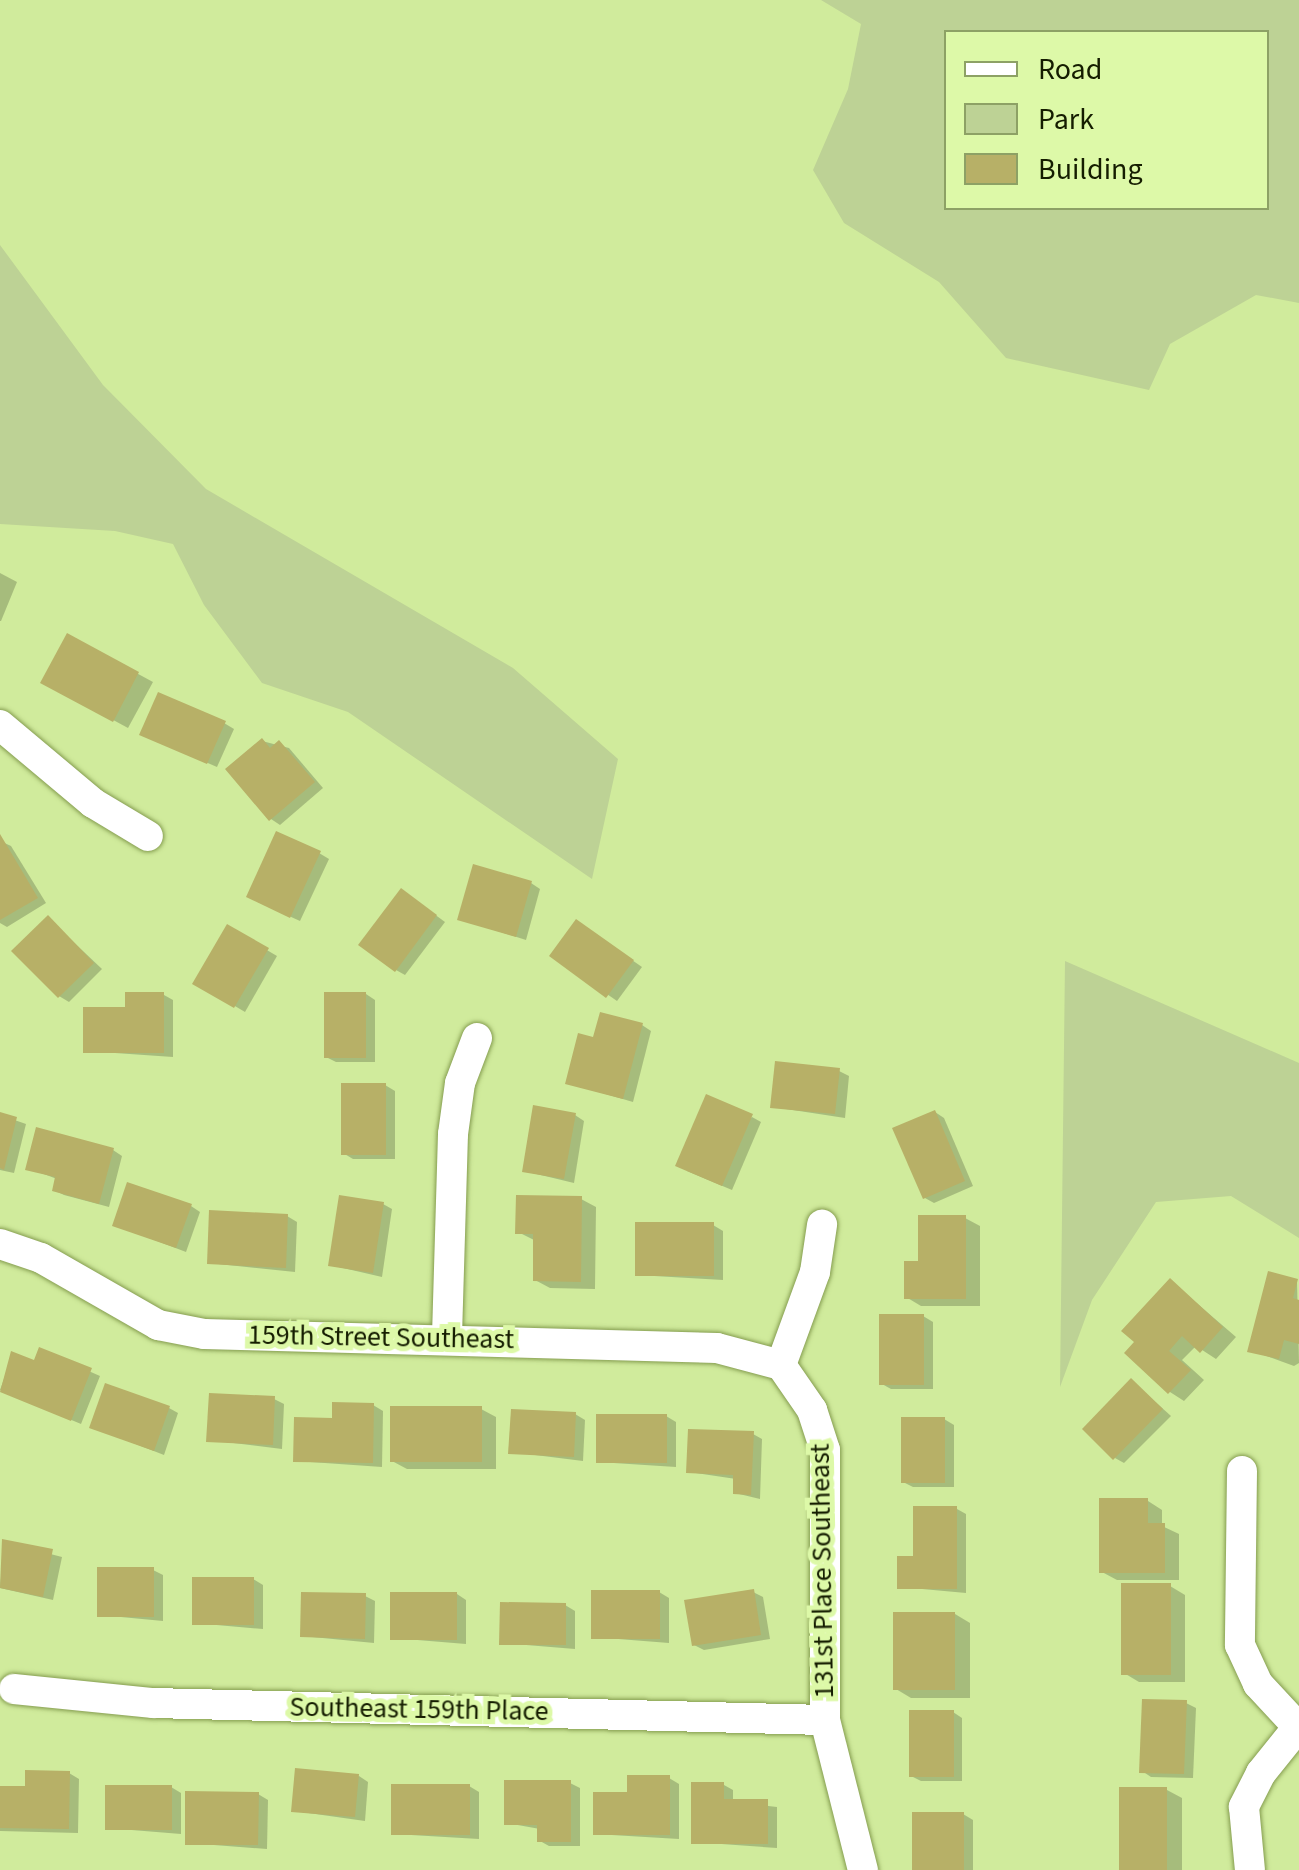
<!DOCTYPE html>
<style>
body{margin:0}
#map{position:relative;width:1299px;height:1870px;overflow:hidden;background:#d0eb9c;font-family:"Source Sans 3",sans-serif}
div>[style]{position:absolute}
.green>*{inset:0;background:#bdd295}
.shadow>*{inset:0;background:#0003}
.building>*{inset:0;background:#b7b067}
.roads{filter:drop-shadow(0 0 2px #859d50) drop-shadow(0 0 2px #859d50)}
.minor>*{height:30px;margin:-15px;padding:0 15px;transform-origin:15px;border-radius:15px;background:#fff}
span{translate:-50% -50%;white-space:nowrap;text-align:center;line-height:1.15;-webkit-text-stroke:10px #ddf9a8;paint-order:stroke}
.street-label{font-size:28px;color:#151d00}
.legend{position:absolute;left:944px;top:30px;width:325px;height:180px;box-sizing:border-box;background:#ddf9a8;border:2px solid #8da165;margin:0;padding:12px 18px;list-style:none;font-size:30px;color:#151d00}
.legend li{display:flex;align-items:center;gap:20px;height:50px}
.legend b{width:50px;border:2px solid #8da165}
</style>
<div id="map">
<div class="green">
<div style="clip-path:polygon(evenodd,821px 0,1299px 0,1299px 303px,1256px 295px,1170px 344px,1149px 390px,1006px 358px,939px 282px,844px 223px,813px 170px,848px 89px,861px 24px,821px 0,1266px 32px,1266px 208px,946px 208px,946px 32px,1266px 32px)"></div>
<div style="clip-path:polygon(0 245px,103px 385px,206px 489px,513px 668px,618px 759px,592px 879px,348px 712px,262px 683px,204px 605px,173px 544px,115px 531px,0 524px)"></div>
<div style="clip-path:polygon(1065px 961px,1299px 1063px,1299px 1238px,1231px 1196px,1156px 1202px,1092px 1300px,1060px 1387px)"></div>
</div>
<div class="shadow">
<div style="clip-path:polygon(0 573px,17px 582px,1px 621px,0 621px)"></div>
<div style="clip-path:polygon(68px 636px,153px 682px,128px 728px,43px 682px)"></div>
<div style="clip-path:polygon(224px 723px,234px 729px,217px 767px,152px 739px)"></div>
<div style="clip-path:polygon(262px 741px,289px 748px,323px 788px,280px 825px,271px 819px)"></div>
<div style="clip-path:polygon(0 841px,11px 846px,46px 903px,7px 927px,0 923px)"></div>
<div style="clip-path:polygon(319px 853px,329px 859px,300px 921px,258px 902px)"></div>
<div style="clip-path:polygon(531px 883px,540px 889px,526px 940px,460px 919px)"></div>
<div style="clip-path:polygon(411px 897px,445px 922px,405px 975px,396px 970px)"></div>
<div style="clip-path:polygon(48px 918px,102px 969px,69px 1002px,59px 996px)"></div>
<div style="clip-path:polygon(228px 927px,277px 956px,245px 1012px,196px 983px)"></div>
<div style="clip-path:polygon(586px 928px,642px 967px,617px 1001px,552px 956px)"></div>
<div style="clip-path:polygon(366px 994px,375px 1000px,375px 1062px,336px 1062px,326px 1057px)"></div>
<div style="clip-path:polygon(164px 995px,173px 1000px,173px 1057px,86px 1051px,127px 1009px)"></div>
<div style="clip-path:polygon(642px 1025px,651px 1031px,633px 1102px,568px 1083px)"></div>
<div style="clip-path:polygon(839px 1071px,849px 1076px,845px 1118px,773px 1107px)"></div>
<div style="clip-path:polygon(385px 1085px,395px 1091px,395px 1159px,353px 1159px,343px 1153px)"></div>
<div style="clip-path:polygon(935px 1112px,944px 1118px,973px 1186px,934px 1203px,925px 1198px)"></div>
<div style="clip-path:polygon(0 1115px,26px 1124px,14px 1173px,0 1170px)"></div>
<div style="clip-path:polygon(575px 1115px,584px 1121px,574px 1183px,524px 1171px)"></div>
<div style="clip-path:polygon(752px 1117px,761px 1122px,732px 1190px,687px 1171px)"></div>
<div style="clip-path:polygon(113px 1150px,122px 1156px,109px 1207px,64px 1195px,54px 1190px,57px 1179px,28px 1168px)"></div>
<div style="clip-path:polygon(581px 1199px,596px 1207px,595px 1289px,550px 1288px,535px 1280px,536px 1241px,518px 1232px)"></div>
<div style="clip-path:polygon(383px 1204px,392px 1209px,382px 1277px,330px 1265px)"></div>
<div style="clip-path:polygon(191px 1206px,200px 1212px,186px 1252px,115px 1225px)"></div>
<div style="clip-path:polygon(287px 1216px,297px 1222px,295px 1272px,209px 1263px)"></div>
<div style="clip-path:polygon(965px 1218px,980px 1226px,980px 1306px,921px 1306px,906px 1297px,921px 1263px)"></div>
<div style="clip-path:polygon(713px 1225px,723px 1231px,723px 1280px,637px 1275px)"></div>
<div style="clip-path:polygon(1171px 1281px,1236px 1337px,1216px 1359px,1196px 1346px,1182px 1360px,1204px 1380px,1184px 1401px,1170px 1392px,1138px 1342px)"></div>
<div style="clip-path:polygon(1297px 1281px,1299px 1363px,1294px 1366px,1250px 1350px)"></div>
<div style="clip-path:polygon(923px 1316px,933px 1322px,933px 1389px,891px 1389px,882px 1384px)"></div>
<div style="clip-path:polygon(41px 1350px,100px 1376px,81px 1424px,0 1390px,13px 1354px,36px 1363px)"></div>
<div style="clip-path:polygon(1132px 1381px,1171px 1416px,1124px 1463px,1115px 1458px)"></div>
<div style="clip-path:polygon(274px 1399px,284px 1404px,282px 1449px,209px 1440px)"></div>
<div style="clip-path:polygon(373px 1405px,383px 1411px,382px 1467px,296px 1461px,334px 1420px)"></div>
<div style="clip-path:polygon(169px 1408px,178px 1413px,164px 1455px,92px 1427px)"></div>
<div style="clip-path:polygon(481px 1409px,496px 1417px,496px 1469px,407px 1469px,392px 1461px)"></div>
<div style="clip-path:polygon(575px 1414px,585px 1420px,583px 1461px,511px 1452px)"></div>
<div style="clip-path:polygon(666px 1416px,676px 1422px,676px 1467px,598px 1462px)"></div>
<div style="clip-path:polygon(944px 1419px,954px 1425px,954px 1487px,913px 1487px,903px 1482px)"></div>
<div style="clip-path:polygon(753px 1434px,762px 1439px,760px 1499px,735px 1493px,736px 1479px,689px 1472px)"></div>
<div style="clip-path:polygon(1148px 1501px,1162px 1510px,1162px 1526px,1179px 1534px,1179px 1580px,1117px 1580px,1102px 1572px)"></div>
<div style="clip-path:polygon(957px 1509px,966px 1514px,966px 1593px,900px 1587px)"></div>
<div style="clip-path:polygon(4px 1542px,62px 1557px,53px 1600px,0 1588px)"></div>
<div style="clip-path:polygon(153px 1570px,163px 1575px,163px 1621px,100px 1615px)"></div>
<div style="clip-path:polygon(253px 1579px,263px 1585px,263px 1629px,194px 1623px)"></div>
<div style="clip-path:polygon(1170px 1586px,1185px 1595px,1185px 1682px,1139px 1682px,1124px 1673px)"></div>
<div style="clip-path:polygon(659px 1592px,669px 1598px,669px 1643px,593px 1637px)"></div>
<div style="clip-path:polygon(753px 1592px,763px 1597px,770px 1639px,704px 1650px,694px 1645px)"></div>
<div style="clip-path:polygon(457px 1594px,466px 1600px,466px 1644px,393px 1638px)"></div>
<div style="clip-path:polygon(365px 1596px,375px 1601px,374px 1643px,302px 1636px)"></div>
<div style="clip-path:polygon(565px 1605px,575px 1611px,575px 1649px,502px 1643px)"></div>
<div style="clip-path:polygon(955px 1614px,970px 1623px,970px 1698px,911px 1698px,896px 1689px)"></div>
<div style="clip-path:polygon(1186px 1703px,1196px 1708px,1193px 1778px,1151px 1777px,1142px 1771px)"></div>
<div style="clip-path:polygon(953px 1712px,962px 1718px,962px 1781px,921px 1781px,911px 1776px)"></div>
<div style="clip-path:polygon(69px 1773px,79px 1779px,78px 1833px,0 1831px,0 1788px,27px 1788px)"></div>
<div style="clip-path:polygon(359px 1776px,368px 1782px,365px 1821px,294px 1811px)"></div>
<div style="clip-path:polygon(669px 1778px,679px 1784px,679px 1839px,595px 1834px,629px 1795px)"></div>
<div style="clip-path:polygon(570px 1783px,580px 1788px,580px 1846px,549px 1846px,540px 1841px,540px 1829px,506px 1823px)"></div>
<div style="clip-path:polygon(724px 1785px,733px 1790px,733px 1802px,777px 1807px,777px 1848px,693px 1842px)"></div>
<div style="clip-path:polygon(469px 1786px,479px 1792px,479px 1839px,394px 1834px)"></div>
<div style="clip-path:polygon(171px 1787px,181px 1793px,181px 1834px,107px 1828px)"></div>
<div style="clip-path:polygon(1167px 1790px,1182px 1798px,1182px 1870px,1122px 1870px)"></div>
<div style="clip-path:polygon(258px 1794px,268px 1800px,267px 1849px,188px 1843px)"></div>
<div style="clip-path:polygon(963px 1814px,973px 1820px,973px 1870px,914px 1870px)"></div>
</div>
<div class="building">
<div style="clip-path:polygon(67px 633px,139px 672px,113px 722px,40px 683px)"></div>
<div style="clip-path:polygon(158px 692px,226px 721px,207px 764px,139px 735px)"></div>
<div style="clip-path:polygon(262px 738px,270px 748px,279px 740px,315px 782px,269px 821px,225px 769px)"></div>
<div style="clip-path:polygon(276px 831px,321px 851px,290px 918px,246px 897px)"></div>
<div style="clip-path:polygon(0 834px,38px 898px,0 920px)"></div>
<div style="clip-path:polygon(473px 864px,532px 881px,516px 937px,457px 920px)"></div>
<div style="clip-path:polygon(401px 888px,437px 915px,395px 972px,358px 945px)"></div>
<div style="clip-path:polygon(48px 915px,94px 963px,58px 998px,11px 951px)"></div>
<div style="clip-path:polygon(576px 919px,634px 960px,606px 998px,549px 956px)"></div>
<div style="clip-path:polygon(227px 924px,269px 948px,234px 1008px,192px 984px)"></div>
<div style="clip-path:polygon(125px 992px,164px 992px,164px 1053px,83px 1053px,83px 1007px,125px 1007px)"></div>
<div style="clip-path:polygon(324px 992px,366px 992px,366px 1058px,324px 1058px)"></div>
<div style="clip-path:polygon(600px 1012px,643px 1023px,623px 1099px,565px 1084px,578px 1033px,593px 1037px)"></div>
<div style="clip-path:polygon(775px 1061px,840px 1068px,835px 1114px,770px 1108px)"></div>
<div style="clip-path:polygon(341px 1083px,386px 1083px,386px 1155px,341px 1155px)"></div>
<div style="clip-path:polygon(706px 1094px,753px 1114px,722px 1186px,675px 1166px)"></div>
<div style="clip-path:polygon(533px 1105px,576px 1113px,564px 1179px,522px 1172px)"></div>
<div style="clip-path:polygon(935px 1110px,965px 1181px,923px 1199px,892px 1128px)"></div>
<div style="clip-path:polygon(0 1112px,17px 1117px,4px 1170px,0 1168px)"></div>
<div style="clip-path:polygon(36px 1127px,114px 1148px,99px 1204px,52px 1191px,55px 1177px,25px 1170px)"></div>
<div style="clip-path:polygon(127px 1182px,192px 1204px,176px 1248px,112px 1226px)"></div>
<div style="clip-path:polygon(339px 1195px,384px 1202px,373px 1273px,328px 1266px)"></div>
<div style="clip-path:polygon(516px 1195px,582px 1196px,581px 1282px,533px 1281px,533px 1234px,515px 1234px)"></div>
<div style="clip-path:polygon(209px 1210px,288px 1214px,286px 1268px,207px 1264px)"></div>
<div style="clip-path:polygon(918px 1215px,966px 1215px,966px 1299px,904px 1299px,904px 1261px,918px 1261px)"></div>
<div style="clip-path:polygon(635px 1222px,714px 1222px,714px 1276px,635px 1276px)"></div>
<div style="clip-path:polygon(1268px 1271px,1298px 1279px,1293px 1298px,1299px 1300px,1299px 1344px,1284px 1340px,1279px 1359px,1247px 1352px)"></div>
<div style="clip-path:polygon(1170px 1278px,1223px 1327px,1200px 1353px,1182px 1336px,1169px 1351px,1191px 1370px,1168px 1394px,1124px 1353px,1134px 1342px,1121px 1331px)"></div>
<div style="clip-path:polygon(879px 1314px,924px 1314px,924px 1385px,879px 1385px)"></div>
<div style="clip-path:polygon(39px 1347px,92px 1368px,71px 1421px,0 1392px,11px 1351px,34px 1360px)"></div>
<div style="clip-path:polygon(1131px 1378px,1163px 1409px,1113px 1460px,1082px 1429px)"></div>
<div style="clip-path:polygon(105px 1383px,170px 1406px,154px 1451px,89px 1428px)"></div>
<div style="clip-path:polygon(209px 1393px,275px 1396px,273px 1445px,206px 1442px)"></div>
<div style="clip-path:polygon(332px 1402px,374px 1403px,373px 1463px,293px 1462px,294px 1417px,332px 1418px)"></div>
<div style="clip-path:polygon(390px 1406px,482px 1406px,482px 1462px,390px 1462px)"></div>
<div style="clip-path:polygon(511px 1409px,576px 1412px,574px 1457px,508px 1454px)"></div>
<div style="clip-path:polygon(596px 1414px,667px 1414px,667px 1463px,596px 1463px)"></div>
<div style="clip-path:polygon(901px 1417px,945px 1417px,945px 1483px,901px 1483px)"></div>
<div style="clip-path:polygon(688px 1429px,754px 1431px,751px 1495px,733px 1494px,733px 1475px,686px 1473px)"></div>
<div style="clip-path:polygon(1099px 1498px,1148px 1498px,1148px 1523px,1165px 1523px,1165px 1573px,1099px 1573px)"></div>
<div style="clip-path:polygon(913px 1506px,957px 1506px,957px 1589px,897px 1589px,897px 1556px,913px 1556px)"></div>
<div style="clip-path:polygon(2px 1539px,53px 1549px,43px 1597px,0 1588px)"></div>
<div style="clip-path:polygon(97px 1567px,154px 1567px,154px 1617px,97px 1617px)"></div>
<div style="clip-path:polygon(192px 1577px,254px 1577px,254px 1625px,192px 1625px)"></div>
<div style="clip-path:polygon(1121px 1583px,1171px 1583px,1171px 1675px,1121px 1675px)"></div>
<div style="clip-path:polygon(754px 1589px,761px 1635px,692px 1646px,684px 1600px)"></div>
<div style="clip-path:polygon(591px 1590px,660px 1590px,660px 1639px,591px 1639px)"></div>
<div style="clip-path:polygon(301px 1592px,366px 1593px,365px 1639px,300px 1637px)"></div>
<div style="clip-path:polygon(390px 1592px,457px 1592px,457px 1640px,390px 1640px)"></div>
<div style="clip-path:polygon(500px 1602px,566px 1603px,566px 1645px,499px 1645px)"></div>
<div style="clip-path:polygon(893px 1612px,955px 1612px,955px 1690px,893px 1690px)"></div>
<div style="clip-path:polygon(1142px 1699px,1187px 1700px,1184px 1774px,1139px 1773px)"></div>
<div style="clip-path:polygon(909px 1710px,954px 1710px,954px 1777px,909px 1777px)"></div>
<div style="clip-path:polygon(295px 1768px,359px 1774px,355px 1817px,291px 1812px)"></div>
<div style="clip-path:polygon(25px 1770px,70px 1771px,69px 1829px,0 1828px,0 1786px,25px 1786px)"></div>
<div style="clip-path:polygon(627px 1775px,670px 1775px,670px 1835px,593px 1835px,593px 1792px,627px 1792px)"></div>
<div style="clip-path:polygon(504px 1780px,571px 1780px,571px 1842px,537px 1842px,537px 1825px,504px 1825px)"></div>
<div style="clip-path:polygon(691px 1782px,724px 1782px,724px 1799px,768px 1799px,768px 1844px,691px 1844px)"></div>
<div style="clip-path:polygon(391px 1784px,470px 1784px,470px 1835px,391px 1835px)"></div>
<div style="clip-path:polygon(105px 1785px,172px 1785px,172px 1830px,105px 1830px)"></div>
<div style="clip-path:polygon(1119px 1787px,1167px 1787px,1167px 1870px,1119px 1870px)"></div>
<div style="clip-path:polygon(185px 1791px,259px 1792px,258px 1845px,185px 1845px)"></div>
<div style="clip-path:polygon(912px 1812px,964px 1812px,964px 1870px,912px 1870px)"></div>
</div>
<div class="roads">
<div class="minor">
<div style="left:0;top:725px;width:121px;rotate:40deg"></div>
<div style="left:93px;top:803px;width:64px;rotate:31deg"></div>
<div style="left:0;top:1244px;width:43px;rotate:18.9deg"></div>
<div style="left:41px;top:1258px;width:135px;rotate:29.8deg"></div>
<div style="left:158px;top:1325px;width:47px;rotate:11.1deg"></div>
<div style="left:204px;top:1334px;width:513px;rotate:1.56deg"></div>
<div style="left:717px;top:1348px;width:66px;rotate:14.9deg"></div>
<div style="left:447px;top:1336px;width:202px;rotate:-88.3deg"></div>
<div style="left:453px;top:1134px;width:51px;rotate:-82.2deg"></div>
<div style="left:460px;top:1083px;width:48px;rotate:-69.3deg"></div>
<div style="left:781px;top:1365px;width:55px;rotate:55.4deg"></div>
<div style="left:812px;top:1410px;width:42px;rotate:72deg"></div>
<div style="left:825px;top:1450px;width:270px;rotate:90deg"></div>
<div style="left:825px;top:1720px;width:155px;rotate:75.8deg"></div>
<div style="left:781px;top:1365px;width:99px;rotate:-69.9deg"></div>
<div style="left:815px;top:1272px;width:48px;rotate:-81.5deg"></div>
<div style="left:1242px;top:1471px;width:174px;rotate:90.7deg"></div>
<div style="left:1240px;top:1645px;width:43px;rotate:65.2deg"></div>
<div style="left:1258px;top:1684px;width:59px;rotate:47.1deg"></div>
<div style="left:1298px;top:1727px;width:59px;rotate:128.8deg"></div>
<div style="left:1261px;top:1773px;width:38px;rotate:117deg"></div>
<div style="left:1244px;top:1807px;width:63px;rotate:84.6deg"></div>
<div style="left:14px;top:1689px;width:140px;rotate:5.8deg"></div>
<div style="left:153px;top:1703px;width:672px;rotate:1.45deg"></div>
</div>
</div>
<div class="street-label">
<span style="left:381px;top:1337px;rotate:1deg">159th Street Southeast</span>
<span style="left:822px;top:1571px;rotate:-91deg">131st Place Southeast</span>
<span style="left:419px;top:1709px;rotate:1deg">Southeast 159th Place</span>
</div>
<ul class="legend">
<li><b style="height:12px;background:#fff"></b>Road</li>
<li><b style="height:28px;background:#bdd295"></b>Park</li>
<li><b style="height:28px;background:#b7b067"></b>Building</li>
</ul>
</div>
